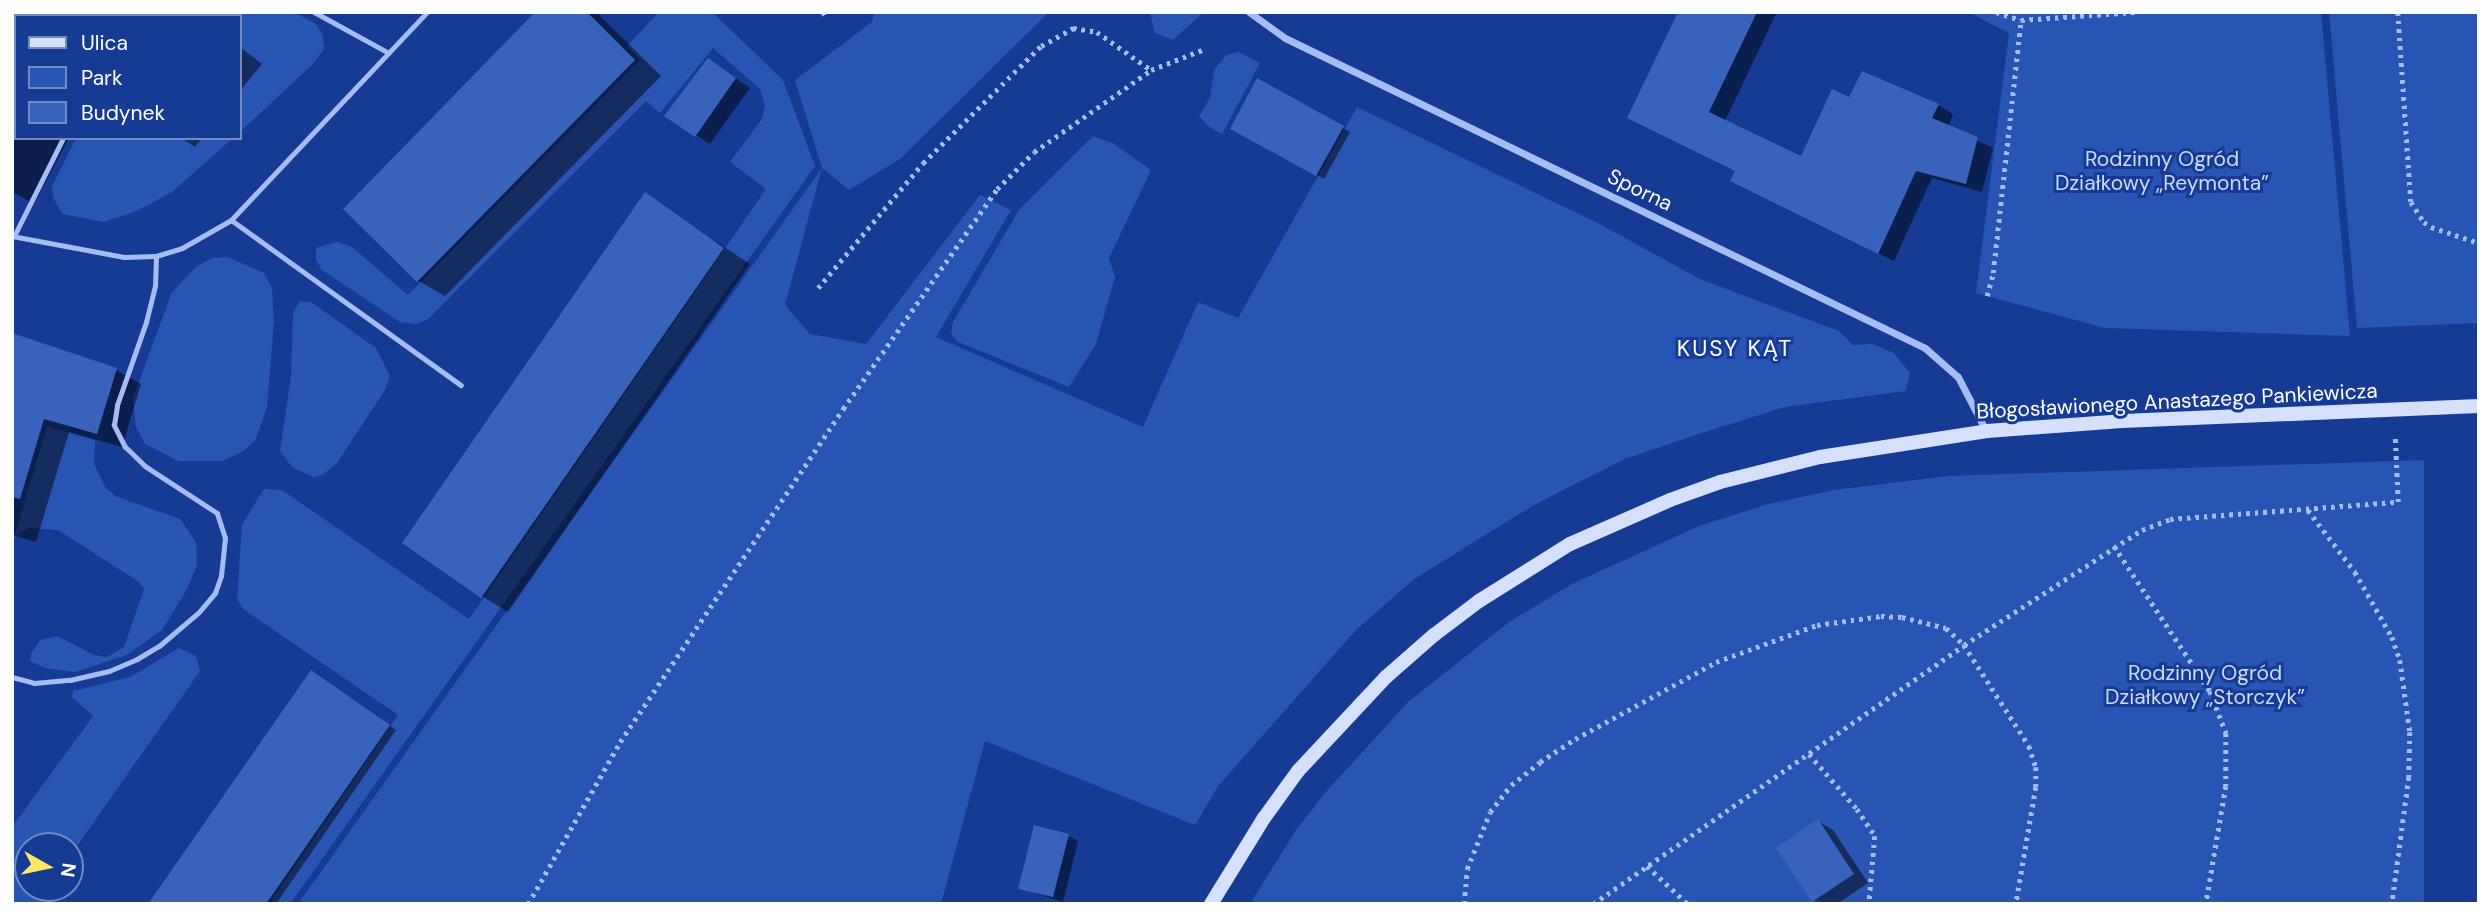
<!DOCTYPE html>
<meta charset="utf-8">
<style>
body{margin:0}
#map{position:relative;width:2491px;height:916px;overflow:hidden;background:#153b95;font-family:"DM Sans",sans-serif}
div>[style]{position:absolute}
.green>*{inset:0;background:#2854b4}
.shadow>*{inset:0;background:#0007}
.building>*{inset:0;background:#3962bc}
.path>*{height:4.5px;margin-top:-2.25px;transform-origin:0;background:repeating-linear-gradient(90deg,#a5bdf2 0 3.5px,transparent 0 8.5px)}
.lane>*{height:5px;margin:-2.5px;padding:0 2.5px;transform-origin:2.5px;border-radius:2.5px;background:#a5bdf2}
.street>*{height:7px;margin:-3.5px;padding:0 3.5px;transform-origin:3.5px;border-radius:3.5px;background:#a5bdf2}
.secondary>*{height:14px;margin:-7px;padding:0 7px;transform-origin:7px;border-radius:7px;background:#d4e0fc}
span{translate:-50% -50%;white-space:nowrap;text-align:center;line-height:1.15;-webkit-text-stroke:6px #153b95;paint-order:stroke}
.park-label{font-size:21px;color:#ccdcfc}
.street-label{font-size:21px;color:#fff}
.neighbourhood-label{font-size:23px;color:#fff;letter-spacing:2px}
.frame{position:absolute;inset:0;border:14px solid #fff;pointer-events:none}
.legend{position:absolute;left:14px;top:14px;width:228px;height:126px;box-sizing:border-box;background:#153b95;border:2px solid #7389bf;margin:0;padding:9px 12px;list-style:none;font-size:21px;color:#fff}
.legend li{display:flex;align-items:center;gap:14px;height:35px}
.legend b{width:35px;border:2px solid #7389bf}
.north{position:absolute;left:14px;top:832px;width:70px;height:70px;box-sizing:border-box;background:#153b95;border:2px solid #7389bf;border-radius:50%;rotate:99deg;font-size:19px;font-weight:700;line-height:28px;text-align:center;color:#fff}
.north::after{content:'';display:block;margin:auto;width:24px;height:32px;background:#ffe766;clip-path:polygon(50% 0,100% 100%,50% 72%,0 100%)}
</style>
<div id="map">
<div class="green">
<div style="clip-path:polygon(144px 12px,294px 12px,316px 24px,323px 35px,324px 49px,312px 65px,240px 132px,240px 16px,142px 16px)"></div>
<div style="clip-path:polygon(659px 12px,712px 12px,783px 80px,815px 166px,290px 904px,269px 904px,398px 715px,243px 609px,237px 599px,242px 525px,264px 489px,282px 490px,469px 619px,766px 189px,730px 162px,762px 119px,765px 106px,760px 89px,713px 48px,660px 113px,646px 101px,427px 320px,415px 324px,400px 322px,322px 270px,316px 260px,316px 248px,337px 242px,352px 247px,408px 295px,640px 60px,627px 46px)"></div>
<div style="clip-path:polygon(874px 12px,1049px 12px,900px 159px,849px 190px,822px 168px,785px 305px,810px 334px,866px 344px,980px 195px,1011px 210px,936px 337px,1143px 427px,1198px 302px,1238px 318px,1357px 107px,1598px 223px,1700px 279px,1839px 331px,1853px 345px,1872px 344px,1894px 353px,1910px 373px,1906px 391px,1785px 407px,1705px 432px,1625px 459px,1534px 505px,1490px 532px,1413px 580px,1356px 630px,1219px 785px,1195px 825px,985px 741px,941px 904px,298px 904px,822px 168px,795px 80px,872px 22px)"></div>
<div style="clip-path:polygon(1150px 12px,1204px 12px,1173px 40px,1155px 33px)"></div>
<div style="clip-path:polygon(1968px 12px,2321px 12px,2350px 336px,2105px 328px,1976px 293px,2009px 33px)"></div>
<div style="clip-path:polygon(2329px 12px,2479px 12px,2479px 323px,2357px 328px)"></div>
<div style="clip-path:polygon(1239px 52px,1260px 63px,1222px 134px,1208px 126px,1199px 116px,1210px 98px,1214px 70px,1226px 55px)"></div>
<div style="clip-path:polygon(1093px 136px,1114px 144px,1151px 170px,1109px 258px,1115px 277px,1096px 344px,1069px 387px,958px 342px,951px 334px,953px 322px,1019px 210px)"></div>
<div style="clip-path:polygon(79px 138px,233px 138px,172px 192px,137px 211px,104px 222px,62px 214px,53px 197px,52px 186px,74px 142px)"></div>
<div style="clip-path:polygon(228px 257px,264px 273px,272px 288px,274px 322px,267px 407px,256px 439px,245px 450px,223px 461px,178px 461px,145px 444px,136px 427px,133px 398px,172px 292px,197px 266px,212px 258px)"></div>
<div style="clip-path:polygon(300px 301px,311px 302px,376px 348px,390px 376px,385px 390px,337px 463px,323px 475px,313px 477px,292px 467px,280px 451px,291px 376px,293px 313px)"></div>
<div style="clip-path:polygon(47px 427px,95px 440px,94px 464px,105px 487px,115px 496px,180px 519px,196px 542px,197px 565px,187px 589px,162px 630px,127px 655px,75px 672px,45px 668px,30px 661px,31px 654px,40px 640px,57px 636px,94px 655px,107px 657px,124px 647px,144px 589px,139px 582px,58px 530px,28px 528px,14px 538px)"></div>
<div style="clip-path:polygon(2424px 460px,2424px 904px,1250px 904px,1296px 830px,1325px 793px,1408px 702px,1509px 622px,1572px 584px,1699px 526px,1768px 504px,1834px 490px,1947px 476px)"></div>
<div style="clip-path:polygon(179px 648px,196px 656px,200px 671px,70px 856px,70px 846px,28px 846px,28px 888px,48px 888px,43px 895px,55px 904px,12px 904px,12px 827px,93px 716px,72px 697px,73px 691px,130px 677px)"></div>
</div>
<div class="shadow">
<div style="clip-path:polygon(12px 12px,141px 12px,140px 16px,16px 16px,16px 138px,69px 138px,34px 204px,12px 192px)"></div>
<div style="clip-path:polygon(537px 12px,596px 12px,661px 76px,445px 296px,419px 281px,345px 209px)"></div>
<div style="clip-path:polygon(1716px 12px,1777px 12px,1725px 121px,1802px 159px,1850px 99px,1938px 105px,1953px 114px,1948px 127px,1993px 148px,1982px 192px,1932px 178px,1894px 261px,1748px 189px,1737px 171px,1645px 126px)"></div>
<div style="clip-path:polygon(240px 47px,262px 64px,240px 91px)"></div>
<div style="clip-path:polygon(708px 60px,750px 88px,710px 144px,696px 135px)"></div>
<div style="clip-path:polygon(1258px 81px,1350px 132px,1324px 179px,1232px 128px)"></div>
<div style="clip-path:polygon(181px 138px,202px 138px,195px 147px)"></div>
<div style="clip-path:polygon(645px 195px,750px 264px,508px 612px,482px 596px)"></div>
<div style="clip-path:polygon(12px 335px,116px 370px,141px 384px,122px 447px,69px 432px,36px 542px,12px 535px)"></div>
<div style="clip-path:polygon(319px 676px,396px 730px,276px 904px,150px 904px)"></div>
<div style="clip-path:polygon(1818px 821px,1833px 830px,1868px 883px,1837px 904px,1813px 901px)"></div>
<div style="clip-path:polygon(1068px 836px,1078px 841px,1063px 902px,1020px 888px)"></div>
</div>
<div class="building">
<div style="clip-path:polygon(535px 12px,587px 12px,635px 60px,417px 282px,343px 209px)"></div>
<div style="clip-path:polygon(1678px 12px,1757px 12px,1709px 112px,1801px 156px,1832px 89px,1849px 97px,1862px 71px,1939px 104px,1932px 118px,1978px 137px,1966px 184px,1916px 171px,1878px 254px,1730px 181px,1735px 171px,1627px 118px)"></div>
<div style="clip-path:polygon(708px 58px,736px 78px,695px 137px,664px 116px)"></div>
<div style="clip-path:polygon(1257px 78px,1344px 126px,1316px 176px,1230px 129px)"></div>
<div style="clip-path:polygon(645px 192px,724px 248px,481px 598px,402px 543px)"></div>
<div style="clip-path:polygon(12px 333px,117px 368px,97px 434px,44px 419px,20px 499px,12px 497px)"></div>
<div style="clip-path:polygon(311px 670px,390px 725px,266px 904px,148px 904px)"></div>
<div style="clip-path:polygon(1818px 819px,1854px 874px,1812px 902px,1776px 848px)"></div>
<div style="clip-path:polygon(1034px 825px,1069px 834px,1053px 897px,1018px 889px)"></div>
</div>
<div class="path">
<div style="left:823px;top:12px;width:7px;rotate:56deg"></div>
<div style="left:1996px;top:12px;width:26px;rotate:18deg"></div>
<div style="left:2021px;top:20px;width:114px;rotate:-4deg"></div>
<div style="left:2398px;top:12px;width:190px;rotate:86.1deg"></div>
<div style="left:2411px;top:202px;width:24px;rotate:57deg"></div>
<div style="left:2424px;top:222px;width:9px;rotate:36deg"></div>
<div style="left:2431px;top:227px;width:51px;rotate:18.4deg"></div>
<div style="left:818px;top:288px;width:163px;rotate:-50deg"></div>
<div style="left:923px;top:163px;width:166px;rotate:-44.8deg"></div>
<div style="left:1041px;top:46px;width:37px;rotate:-29deg"></div>
<div style="left:1073px;top:28px;width:24px;rotate:9deg"></div>
<div style="left:1097px;top:32px;width:66px;rotate:35.1deg"></div>
<div style="left:1987px;top:296px;width:24px;rotate:-75deg"></div>
<div style="left:1993px;top:273px;width:255px;rotate:-83.7deg"></div>
<div style="left:2308px;top:510px;width:78px;rotate:52.8deg"></div>
<div style="left:2355px;top:572px;width:75px;rotate:60.4deg"></div>
<div style="left:2392px;top:637px;width:24px;rotate:71deg"></div>
<div style="left:2400px;top:660px;width:73px;rotate:82.1deg"></div>
<div style="left:2410px;top:732px;width:45px;rotate:91.3deg"></div>
<div style="left:2409px;top:777px;width:128px;rotate:97.6deg"></div>
<div style="left:2114px;top:546px;width:174px;rotate:56.5deg"></div>
<div style="left:2210px;top:691px;width:45px;rotate:69.1deg"></div>
<div style="left:2226px;top:733px;width:53px;rotate:90deg"></div>
<div style="left:2226px;top:786px;width:120px;rotate:99.6deg"></div>
<div style="left:1809px;top:754px;width:73px;rotate:48.9deg"></div>
<div style="left:1857px;top:809px;width:32px;rotate:56deg"></div>
<div style="left:1875px;top:836px;width:68px;rotate:95deg"></div>
<div style="left:1647px;top:866px;width:56px;rotate:42.8deg"></div>
<div style="left:528px;top:904px;width:186px;rotate:-60.4deg"></div>
<div style="left:620px;top:742px;width:401px;rotate:-56.2deg"></div>
<div style="left:843px;top:409px;width:269px;rotate:-55deg"></div>
<div style="left:997px;top:189px;width:52px;rotate:-45deg"></div>
<div style="left:1034px;top:152px;width:143px;rotate:-35deg"></div>
<div style="left:1151px;top:70px;width:55px;rotate:-21.4deg"></div>
<div style="left:1464px;top:904px;width:35px;rotate:-85deg"></div>
<div style="left:1467px;top:869px;width:61px;rotate:-68deg"></div>
<div style="left:1490px;top:812px;width:34px;rotate:-52deg"></div>
<div style="left:1511px;top:785px;width:37px;rotate:-38deg"></div>
<div style="left:1540px;top:762px;width:42px;rotate:-33.3deg"></div>
<div style="left:1575px;top:739px;width:161px;rotate:-28.6deg"></div>
<div style="left:1716px;top:662px;width:108px;rotate:-20.1deg"></div>
<div style="left:1817px;top:625px;width:65px;rotate:-8deg"></div>
<div style="left:1881px;top:616px;width:21px;rotate:3deg"></div>
<div style="left:1902px;top:617px;width:45px;rotate:14deg"></div>
<div style="left:1946px;top:628px;width:25px;rotate:43deg"></div>
<div style="left:1964px;top:645px;width:120px;rotate:57.2deg"></div>
<div style="left:2029px;top:746px;width:22px;rotate:72deg"></div>
<div style="left:2036px;top:767px;width:20px;rotate:90deg"></div>
<div style="left:2036px;top:787px;width:119px;rotate:99.7deg"></div>
<div style="left:1593px;top:904px;width:452px;rotate:-34.9deg"></div>
<div style="left:1964px;top:645px;width:212px;rotate:-32.9deg"></div>
<div style="left:2142px;top:530px;width:30px;rotate:-21deg"></div>
<div style="left:2170px;top:519px;width:229px;rotate:-4.3deg"></div>
<div style="left:2398px;top:502px;width:66px;rotate:-92.6deg"></div>
</div>
<div class="lane">
<div style="left:314px;top:12px;width:85px;rotate:28.7deg"></div>
<div style="left:127px;top:16px;width:4px;rotate:-76deg"></div>
<div style="left:231px;top:220px;width:283px;rotate:35.7deg"></div>
<div style="left:12px;top:236px;width:114px;rotate:10.6deg"></div>
<div style="left:124px;top:257px;width:32px;rotate:-2deg"></div>
<div style="left:156px;top:256px;width:27px;rotate:-17deg"></div>
<div style="left:182px;top:248px;width:56px;rotate:-29.7deg"></div>
<div style="left:231px;top:220px;width:286px;rotate:-46.7deg"></div>
<div style="left:14px;top:236px;width:110px;rotate:-63.4deg"></div>
<div style="left:12px;top:677px;width:23px;rotate:15deg"></div>
<div style="left:34px;top:683px;width:36px;rotate:-5deg"></div>
<div style="left:70px;top:680px;width:40px;rotate:-13deg"></div>
<div style="left:109px;top:671px;width:30px;rotate:-23deg"></div>
<div style="left:137px;top:659px;width:26px;rotate:-31deg"></div>
<div style="left:159px;top:646px;width:52px;rotate:-40.4deg"></div>
<div style="left:199px;top:612px;width:25px;rotate:-50deg"></div>
<div style="left:215px;top:593px;width:18px;rotate:-71deg"></div>
<div style="left:221px;top:576px;width:38px;rotate:-84deg"></div>
<div style="left:225px;top:538px;width:26px;rotate:-108deg"></div>
<div style="left:217px;top:513px;width:86px;rotate:-146.9deg"></div>
<div style="left:145px;top:466px;width:28px;rotate:-136deg"></div>
<div style="left:125px;top:447px;width:25px;rotate:-117deg"></div>
<div style="left:114px;top:425px;width:20px;rotate:-81deg"></div>
<div style="left:117px;top:405px;width:88px;rotate:-70.7deg"></div>
<div style="left:146px;top:322px;width:37px;rotate:-76deg"></div>
<div style="left:155px;top:286px;width:30px;rotate:-88deg"></div>
</div>
<div class="street">
<div style="left:1249px;top:12px;width:44px;rotate:35.8deg"></div>
<div style="left:1285px;top:38px;width:711px;rotate:25.84deg"></div>
<div style="left:1925px;top:348px;width:44px;rotate:41.3deg"></div>
<div style="left:1958px;top:377px;width:61px;rotate:62.6deg"></div>
</div>
<div class="secondary">
<div style="left:1211px;top:904px;width:101px;rotate:-58.4deg"></div>
<div style="left:1264px;top:818px;width:58px;rotate:-54.1deg"></div>
<div style="left:1298px;top:771px;width:129px;rotate:-46.9deg"></div>
<div style="left:1386px;top:677px;width:64px;rotate:-41.2deg"></div>
<div style="left:1434px;top:635px;width:56px;rotate:-37.1deg"></div>
<div style="left:1479px;top:601px;width:107px;rotate:-32.1deg"></div>
<div style="left:1570px;top:544px;width:109px;rotate:-23.7deg"></div>
<div style="left:1670px;top:500px;width:53px;rotate:-19.8deg"></div>
<div style="left:1720px;top:482px;width:103px;rotate:-14deg"></div>
<div style="left:1820px;top:457px;width:169px;rotate:-8.8deg"></div>
<div style="left:1987px;top:431px;width:135px;rotate:-4.2deg"></div>
<div style="left:2122px;top:421px;width:357px;rotate:-2.4deg"></div>
</div>
<div class="park-label">
<span style="left:2162px;top:171px">Rodzinny Ogród<br>Działkowy „Reymonta”</span>
<span style="left:2205px;top:685px">Rodzinny Ogród<br>Działkowy „Storczyk”</span>
</div>
<div class="street-label">
<span style="left:1640px;top:190px;rotate:26deg">Sporna</span>
<span style="left:2177px;top:401px;rotate:-3deg">Błogosławionego Anastazego Pankiewicza</span>
</div>
<div class="neighbourhood-label">
<span style="left:1735px;top:348px">KUSY KĄT</span>
</div>
<div class="frame"></div>
<ul class="legend">
<li><b style="height:9px;background:#d4e0fc"></b>Ulica</li>
<li><b style="height:19px;background:#2854b4"></b>Park</li>
<li><b style="height:19px;background:#3962bc"></b>Budynek</li>
</ul>
<div class="north">N</div>
</div>
